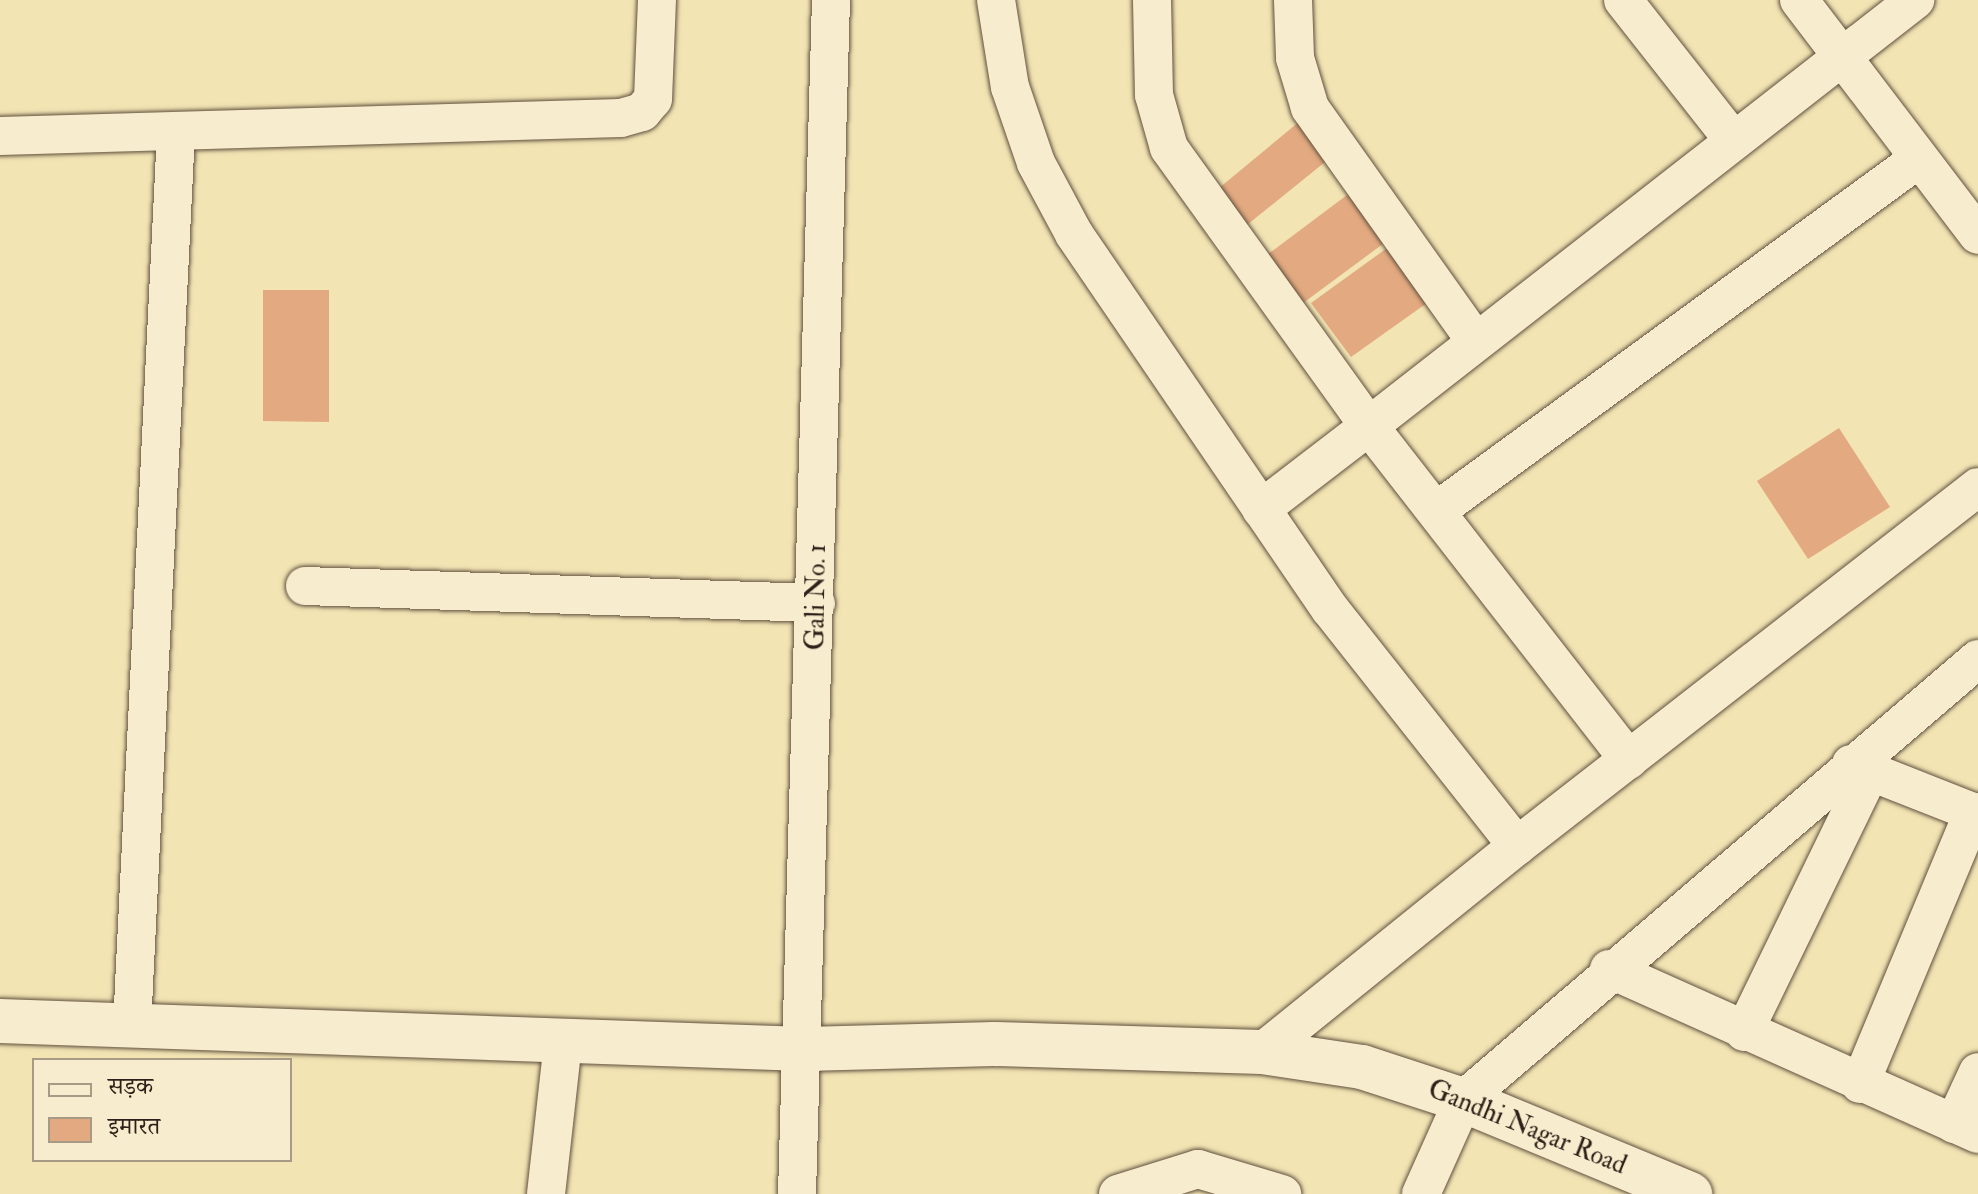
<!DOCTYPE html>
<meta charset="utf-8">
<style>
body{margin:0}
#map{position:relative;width:1978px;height:1194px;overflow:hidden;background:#f2e4b3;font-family:"IM FELL Double Pica","Noto Serif Devanagari",serif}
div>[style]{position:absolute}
.building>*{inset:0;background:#e3aa81}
.roads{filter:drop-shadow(0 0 2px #60503f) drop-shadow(0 0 2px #60503f)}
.street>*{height:38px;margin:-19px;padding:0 19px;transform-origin:19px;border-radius:19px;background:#f7edce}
.secondary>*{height:44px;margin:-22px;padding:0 22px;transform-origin:22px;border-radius:22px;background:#f7edce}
span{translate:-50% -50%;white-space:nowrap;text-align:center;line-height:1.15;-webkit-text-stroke:6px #f7edce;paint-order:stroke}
.street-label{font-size:26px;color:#2f1f18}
.legend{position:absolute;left:32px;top:1058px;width:260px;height:104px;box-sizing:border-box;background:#f7edce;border:2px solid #a79b85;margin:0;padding:10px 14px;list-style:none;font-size:24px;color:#2f1f18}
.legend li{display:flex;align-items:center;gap:16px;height:40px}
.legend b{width:40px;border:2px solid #a79b85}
</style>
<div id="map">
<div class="building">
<div style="clip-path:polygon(1300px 121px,1330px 158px,1242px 229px,1213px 193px)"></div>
<div style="clip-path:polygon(1359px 186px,1395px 235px,1295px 309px,1259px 261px)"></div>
<div style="clip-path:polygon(1394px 243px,1434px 298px,1351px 357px,1311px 303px)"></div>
<div style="clip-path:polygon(263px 290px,329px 290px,329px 422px,263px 421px)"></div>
<div style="clip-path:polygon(1839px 428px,1890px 507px,1808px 559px,1757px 481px)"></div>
</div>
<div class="roads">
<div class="street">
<div style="left:996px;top:0;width:88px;rotate:80.9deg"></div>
<div style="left:1010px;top:87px;width:80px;rotate:71.1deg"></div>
<div style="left:1036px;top:163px;width:81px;rotate:61.8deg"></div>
<div style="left:1074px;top:234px;width:454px;rotate:55.7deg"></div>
<div style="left:1330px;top:609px;width:302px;rotate:51.7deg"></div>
<div style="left:1517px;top:846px;width:328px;rotate:141.1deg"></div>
<div style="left:1152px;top:0;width:95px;rotate:88.8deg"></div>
<div style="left:1154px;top:95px;width:55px;rotate:74.2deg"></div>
<div style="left:1169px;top:148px;width:342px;rotate:54.3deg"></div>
<div style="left:1369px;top:426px;width:693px;rotate:-37.96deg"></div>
<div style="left:1293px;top:0;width:58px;rotate:88deg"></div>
<div style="left:1295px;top:58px;width:52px;rotate:73.3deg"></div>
<div style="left:1310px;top:108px;width:283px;rotate:54.6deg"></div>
<div style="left:1623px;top:0;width:179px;rotate:51.8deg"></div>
<div style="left:1799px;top:0;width:295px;rotate:52.7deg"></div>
<div style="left:0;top:136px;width:621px;rotate:-1.66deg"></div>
<div style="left:621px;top:118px;width:22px;rotate:-16deg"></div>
<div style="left:642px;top:112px;width:17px;rotate:-50deg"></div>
<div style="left:653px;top:99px;width:99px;rotate:-87.7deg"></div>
<div style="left:1261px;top:509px;width:136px;rotate:-37.5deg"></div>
<div style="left:1369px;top:426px;width:423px;rotate:52.1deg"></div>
<div style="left:1439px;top:509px;width:592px;rotate:-36.13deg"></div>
<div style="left:305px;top:586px;width:511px;rotate:1.91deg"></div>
<div style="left:1851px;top:764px;width:136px;rotate:21.5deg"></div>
<div style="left:1517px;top:846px;width:584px;rotate:-37.91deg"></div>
<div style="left:1609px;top:969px;width:404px;rotate:24.1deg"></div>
<div style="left:132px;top:1026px;width:894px;rotate:-87.18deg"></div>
<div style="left:1744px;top:1032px;width:289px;rotate:-64.1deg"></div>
<div style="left:1860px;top:1084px;width:295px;rotate:-67.4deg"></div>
<div style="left:1954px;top:1124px;width:57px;rotate:-65.2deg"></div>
<div style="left:546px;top:1194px;width:153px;rotate:-83.6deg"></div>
<div style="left:797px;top:1194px;width:1194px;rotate:-88.37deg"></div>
<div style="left:1118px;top:1194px;width:84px;rotate:-17.4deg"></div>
<div style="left:1198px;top:1169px;width:88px;rotate:16.6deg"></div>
<div style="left:1421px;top:1194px;width:103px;rotate:-65.9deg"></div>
<div style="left:1463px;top:1100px;width:678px;rotate:-40.57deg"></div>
</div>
<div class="secondary">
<div style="left:0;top:1021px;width:805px;rotate:1.99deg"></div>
<div style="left:805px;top:1049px;width:189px;rotate:-1.5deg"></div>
<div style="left:994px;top:1044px;width:268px;rotate:1.7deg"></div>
<div style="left:1262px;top:1052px;width:101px;rotate:8.5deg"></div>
<div style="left:1362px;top:1067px;width:106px;rotate:18.1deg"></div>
<div style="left:1463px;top:1100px;width:246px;rotate:22.5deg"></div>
</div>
</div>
<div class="street-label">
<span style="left:817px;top:597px;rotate:-89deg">Gali No. 1</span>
<span style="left:1527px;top:1128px;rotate:22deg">Gandhi Nagar Road</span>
</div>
<ul class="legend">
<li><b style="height:10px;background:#f7edce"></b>सड़क</li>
<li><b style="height:22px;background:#e3aa81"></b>इमारत</li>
</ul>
</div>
